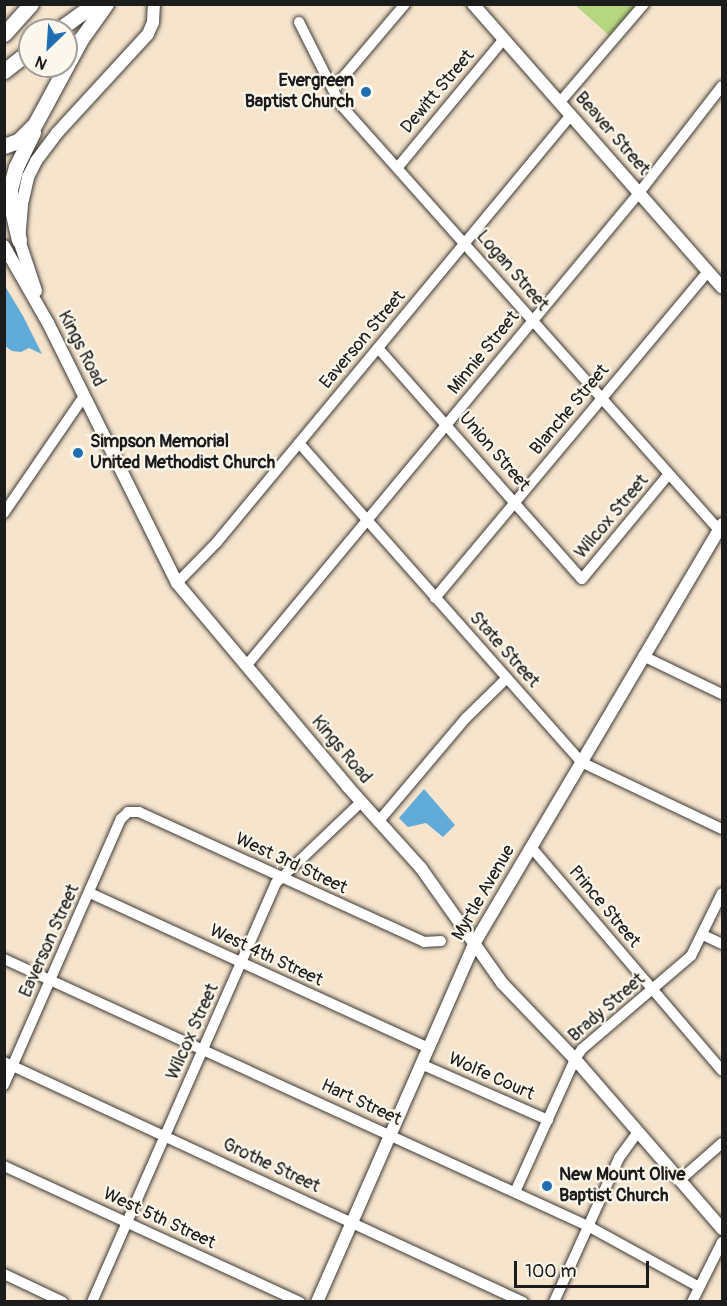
<!DOCTYPE html>
<style>
body{margin:0}
#map{position:relative;width:727px;height:1306px;overflow:hidden;background:#f6e4cc;font-family:Pangolin,sans-serif}
div>[style]{position:absolute}
.green>*{inset:0;background:#b6d77f}
.water>*{inset:0;background:#61abd9}
.roads{filter:drop-shadow(0 0 2px #3d3a36) drop-shadow(0 0 2px #3d3a36)}
.minor>*{height:10px;margin:-5px;padding:0 5px;transform-origin:5px;border-radius:5px;background:#fff}
.major>*{height:12px;margin:-6px;padding:0 6px;transform-origin:6px;border-radius:6px;background:#fff}
.highway>*{height:15px;margin:-7.5px;padding:0 7.5px;transform-origin:7.5px;border-radius:7.5px;background:#fff}
.dots>*{width:16px;height:16px;translate:-50% -50%;box-sizing:border-box;border:3px solid #fbf7ec;border-radius:50%}
span{translate:-50% -50%;white-space:nowrap;text-align:center;line-height:1.15;-webkit-text-stroke:4.5px #fbf7ec;paint-order:stroke}
.poi-label{font-size:18px;color:#1c1c1c;font-weight:700}
.right{translate:-100% -50%;text-align:right}
.left{translate:0 -50%;text-align:left}
.street-label{font-size:18px;color:#1c1c1c}
.frame{position:absolute;inset:0;border:6px solid #1c1c1c;pointer-events:none}
.north{position:absolute;left:18px;top:18px;width:60px;height:60px;box-sizing:border-box;background:#fbf7ec;border:2px solid #a29f99;border-radius:50%;rotate:205deg;font-size:16px;font-weight:700;line-height:24px;text-align:center;color:#1c1c1c}
.north::after{content:'';display:block;margin:auto;width:21px;height:27px;background:#1f6fb2;clip-path:polygon(50% 0,100% 100%,50% 72%,0 100%)}
.scale{position:absolute;left:514px;top:1261px;width:135px;height:27px;box-sizing:border-box;border:3px solid #1c1c1c;border-top:0;padding-left:8px;font-size:18px;line-height:21px;white-space:nowrap;color:#1c1c1c;-webkit-text-stroke:4px #fbf7ec;paint-order:stroke}
</style>
<div id="map">
<div class="green">
<div style="clip-path:polygon(575px 5px,638px 5px,611px 37px)"></div>
</div>
<div class="water">
<div style="clip-path:polygon(5px 286px,23px 316px,42px 354px,29px 348px,21px 352px,12px 351px,5px 346px)"></div>
<div style="clip-path:polygon(424px 789px,455px 825px,443px 837px,426px 823px,408px 827px,399px 818px)"></div>
</div>
<div class="roads">
<div class="minor">
<div style="left:299px;top:22px;width:92px;rotate:63.4deg"></div>
<div style="left:340px;top:104px;width:570px;rotate:48.34deg"></div>
<div style="left:334px;top:88px;width:110px;rotate:-49.8deg"></div>
<div style="left:560px;top:102px;width:129px;rotate:-49.4deg"></div>
<div style="left:398px;top:167px;width:166px;rotate:-50.4deg"></div>
<div style="left:378px;top:348px;width:308px;rotate:48.6deg"></div>
<div style="left:582px;top:579px;width:135px;rotate:-50.4deg"></div>
<div style="left:299px;top:443px;width:426px;rotate:48.5deg"></div>
<div style="left:581px;top:762px;width:156px;rotate:25.4deg"></div>
<div style="left:4px;top:513px;width:142px;rotate:-55.6deg"></div>
<div style="left:177px;top:583px;width:57px;rotate:-45.7deg"></div>
<div style="left:217px;top:542px;width:555px;rotate:-50.34deg"></div>
<div style="left:435px;top:598px;width:426px;rotate:-50.1deg"></div>
<div style="left:643px;top:656px;width:88px;rotate:25.7deg"></div>
<div style="left:246px;top:666px;width:615px;rotate:-50.28deg"></div>
<div style="left:639px;top:193px;width:135px;rotate:-52.2deg"></div>
<div style="left:378px;top:822px;width:136px;rotate:-49.8deg"></div>
<div style="left:466px;top:718px;width:57px;rotate:-44.3deg"></div>
<div style="left:531px;top:847px;width:294px;rotate:49.5deg"></div>
<div style="left:90px;top:893px;width:372px;rotate:24.6deg"></div>
<div style="left:703px;top:935px;width:21px;rotate:25deg"></div>
<div style="left:4px;top:959px;width:642px;rotate:24.57deg"></div>
<div style="left:588px;top:1226px;width:127px;rotate:28.8deg"></div>
<div style="left:4px;top:1062px;width:572px;rotate:24.82deg"></div>
<div style="left:421px;top:1064px;width:139px;rotate:23.8deg"></div>
<div style="left:4px;top:1085px;width:291px;rotate:-66.3deg"></div>
<div style="left:121px;top:819px;width:10px;rotate:-45deg"></div>
<div style="left:128px;top:812px;width:11px"></div>
<div style="left:139px;top:812px;width:313px;rotate:24.5deg"></div>
<div style="left:424px;top:942px;width:17px;rotate:-3deg"></div>
<div style="left:4px;top:1166px;width:326px;rotate:24.7deg"></div>
<div style="left:680px;top:1180px;width:56px;rotate:-41.4deg"></div>
<div style="left:515px;top:1192px;width:146px;rotate:-65.7deg"></div>
<div style="left:575px;top:1059px;width:12px;rotate:-55deg"></div>
<div style="left:582px;top:1049px;width:143px;rotate:-40.5deg"></div>
<div style="left:691px;top:956px;width:70px;rotate:-63.8deg"></div>
<div style="left:4px;top:1274px;width:65px;rotate:25.4deg"></div>
<div style="left:92px;top:1302px;width:458px;rotate:-66.3deg"></div>
<div style="left:276px;top:883px;width:117px;rotate:-43.6deg"></div>
<div style="left:554px;top:1302px;width:158px;rotate:-65.7deg"></div>
<div style="left:619px;top:1158px;width:32px;rotate:-54deg"></div>
<div style="left:692px;top:1302px;width:67px;rotate:-63.4deg"></div>
</div>
<div class="major">
<div style="left:473px;top:4px;width:377px;rotate:48.7deg"></div>
<div style="left:4px;top:246px;width:89px;rotate:60.3deg"></div>
<div style="left:48px;top:323px;width:290px;rotate:63.6deg"></div>
<div style="left:177px;top:583px;width:266px;rotate:50deg"></div>
<div style="left:348px;top:787px;width:109px;rotate:48deg"></div>
<div style="left:421px;top:868px;width:141px;rotate:54.8deg"></div>
<div style="left:502px;top:983px;width:105px;rotate:46.2deg"></div>
<div style="left:575px;top:1059px;width:225px;rotate:49.1deg"></div>
<div style="left:36px;top:291px;width:54px;rotate:-108.4deg"></div>
<div style="left:19px;top:240px;width:36px;rotate:-85deg"></div>
<div style="left:22px;top:204px;width:28px;rotate:-77deg"></div>
<div style="left:28px;top:177px;width:18px;rotate:-63deg"></div>
<div style="left:36px;top:161px;width:35px;rotate:-53deg"></div>
<div style="left:57px;top:133px;width:134px;rotate:-47.4deg"></div>
<div style="left:148px;top:34px;width:13px;rotate:-67deg"></div>
<div style="left:153px;top:22px;width:18px;rotate:-87deg"></div>
<div style="left:317px;top:1302px;width:391px;rotate:-66.3deg"></div>
<div style="left:474px;top:944px;width:488px;rotate:-59.4deg"></div>
</div>
<div class="highway">
<div style="left:58px;top:30px;width:44px;rotate:-35.8deg"></div>
<div style="left:4px;top:34px;width:40px;rotate:-48deg"></div>
<div style="left:4px;top:71px;width:33px;rotate:-38deg"></div>
<div style="left:4px;top:146px;width:15px;rotate:-20deg"></div>
<div style="left:18px;top:141px;width:24px;rotate:-45deg"></div>
<div style="left:35px;top:124px;width:97px;rotate:-61.6deg"></div>
<div style="left:81px;top:39px;width:43px;rotate:-54.5deg"></div>
<div style="left:19px;top:240px;width:39px;rotate:-103deg"></div>
<div style="left:10px;top:202px;width:13px;rotate:-90deg"></div>
<div style="left:10px;top:189px;width:23px;rotate:-75deg"></div>
<div style="left:16px;top:167px;width:39px;rotate:-64deg"></div>
</div>
</div>
<div class="dots">
<div style="left:366px;top:92px;background:#1f6fb2"></div>
<div style="left:78px;top:453px;background:#1f6fb2"></div>
<div style="left:547px;top:1186px;background:#1f6fb2"></div>
</div>
<div class="poi-label">
<span class="right" style="left:354px;top:92px">Evergreen<br>Baptist Church</span>
<span class="left" style="left:90px;top:453px">Simpson Memorial<br>United Methodist Church</span>
<span class="left" style="left:559px;top:1186px">New Mount Olive<br>Baptist Church</span>
</div>
<div class="street-label">
<span style="left:438px;top:92px;rotate:-50deg">Dewitt Street</span>
<span style="left:612px;top:134px;rotate:49deg">Beaver Street</span>
<span style="left:512px;top:271px;rotate:49deg">Logan Street</span>
<span style="left:363px;top:340px;rotate:-50deg">Eaverson Street</span>
<span style="left:81px;top:349px;rotate:63deg">Kings Road</span>
<span style="left:484px;top:353px;rotate:-51deg">Minnie Street</span>
<span style="left:570px;top:410px;rotate:-50deg">Blanche Street</span>
<span style="left:494px;top:452px;rotate:49deg">Union Street</span>
<span style="left:612px;top:517px;rotate:-50deg">Wilcox Street</span>
<span style="left:504px;top:650px;rotate:48deg">State Street</span>
<span style="left:341px;top:750px;rotate:50deg">Kings Road</span>
<span style="left:291px;top:864px;rotate:25deg">West 3rd Street</span>
<span style="left:484px;top:893px;rotate:-60deg">Myrtle Avenue</span>
<span style="left:604px;top:907px;rotate:50deg">Prince Street</span>
<span style="left:50px;top:941px;rotate:-66deg">Eaverson Street</span>
<span style="left:266px;top:956px;rotate:25deg">West 4th Street</span>
<span style="left:607px;top:1008px;rotate:-41deg">Brady Street</span>
<span style="left:193px;top:1032px;rotate:-66deg">Wilcox Street</span>
<span style="left:491px;top:1077px;rotate:24deg">Wolfe Court</span>
<span style="left:361px;top:1103px;rotate:25deg">Hart Street</span>
<span style="left:271px;top:1166px;rotate:25deg">Grothe Street</span>
<span style="left:159px;top:1219px;rotate:25deg">West 5th Street</span>
</div>
<div class="frame"></div>
<div class="north">N</div>
<div class="scale">100 m</div>
</div>
